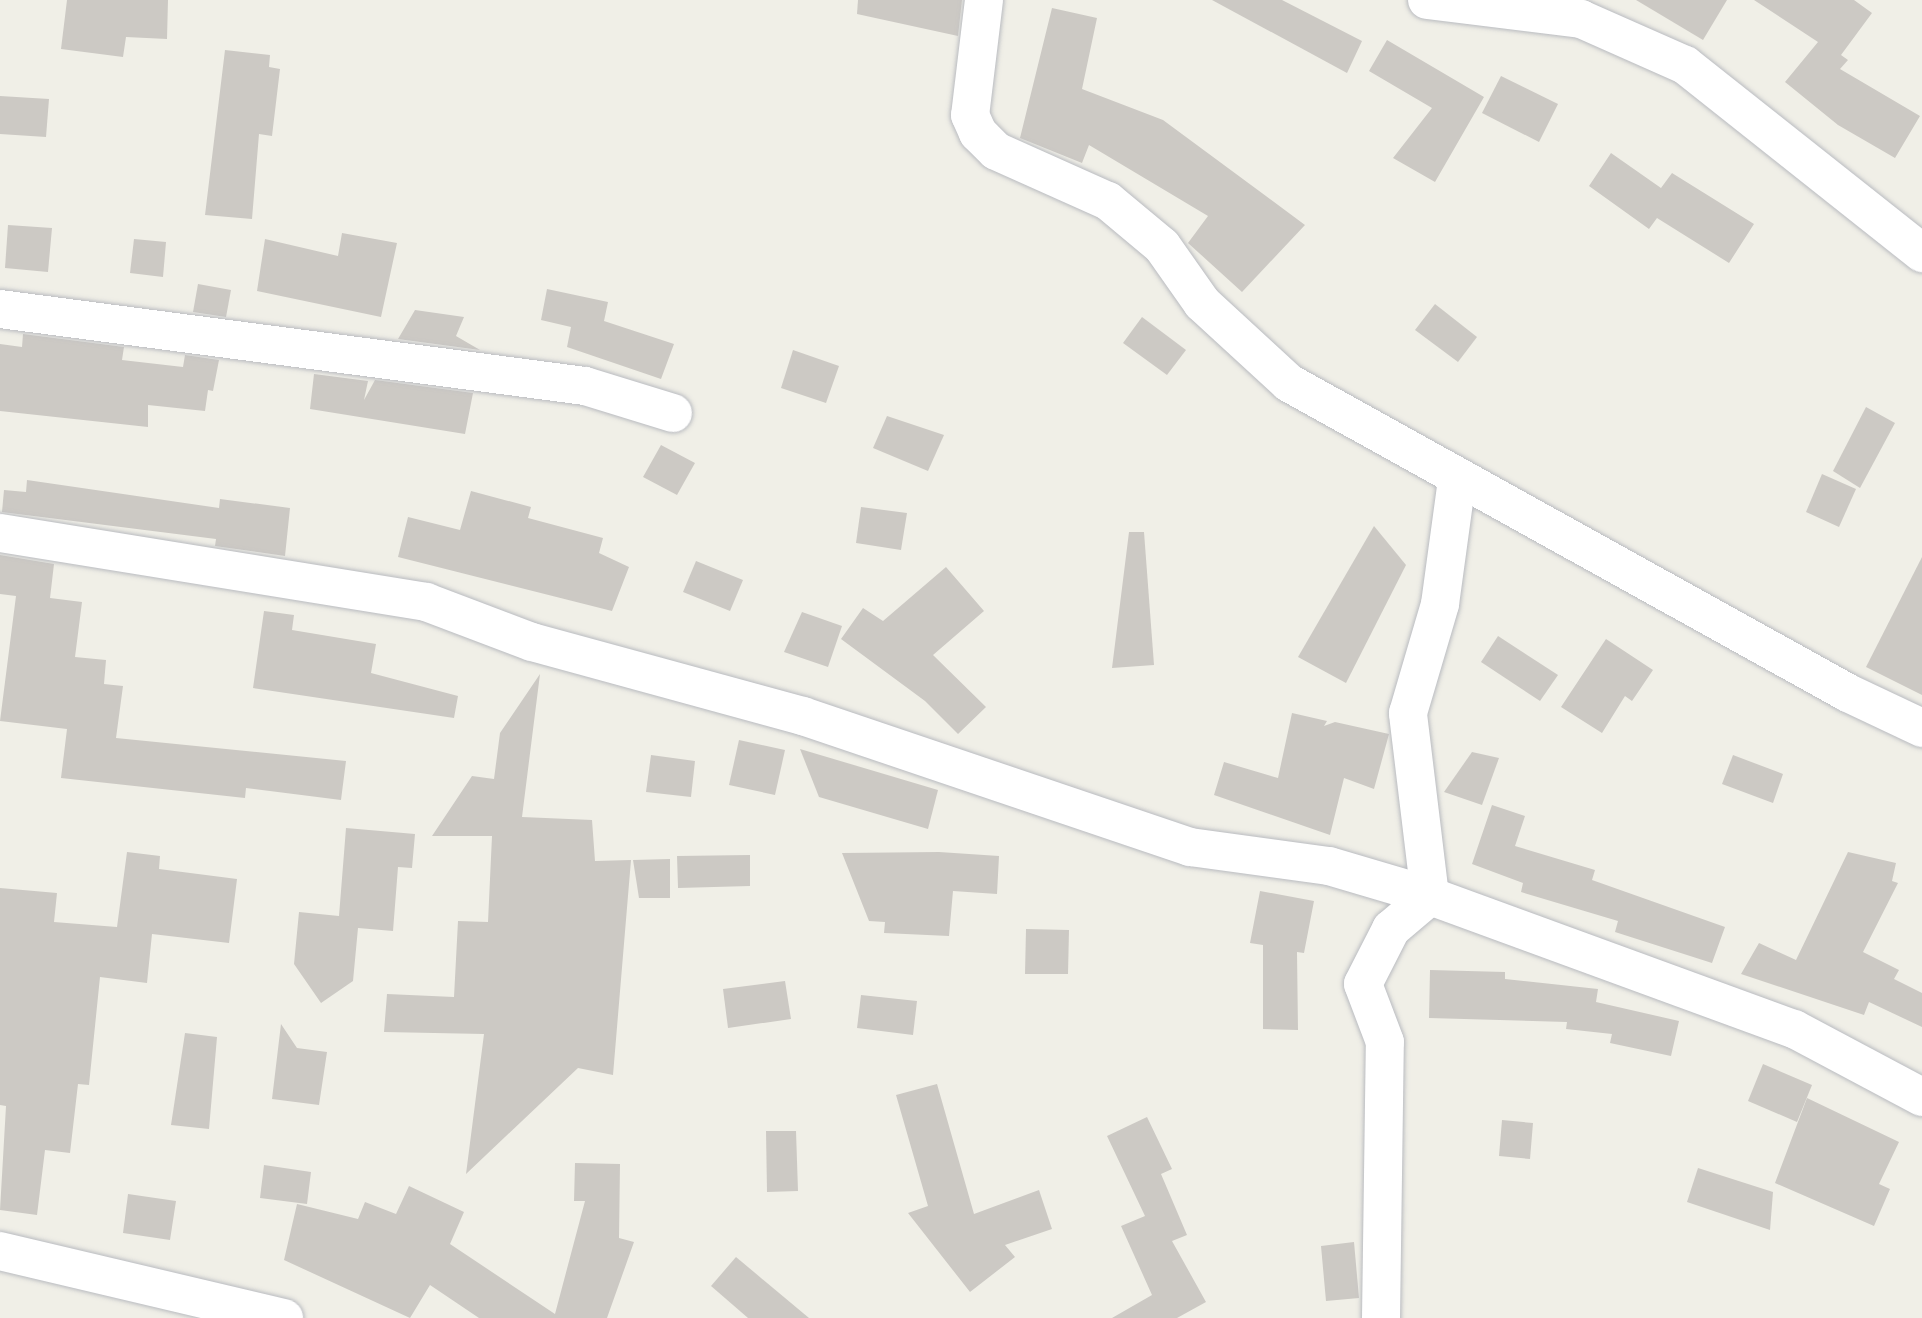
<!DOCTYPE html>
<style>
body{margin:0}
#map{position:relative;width:1922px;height:1318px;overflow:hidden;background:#f0efe7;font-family:Raleway,sans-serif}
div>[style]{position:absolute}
.building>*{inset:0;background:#ccc9c4}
.roads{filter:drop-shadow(0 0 2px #b9bbc0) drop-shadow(0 0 2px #b9bbc0)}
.minor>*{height:38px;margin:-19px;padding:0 19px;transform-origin:19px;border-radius:19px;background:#fff}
span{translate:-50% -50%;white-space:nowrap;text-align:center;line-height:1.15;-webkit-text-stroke:5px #fff;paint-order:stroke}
</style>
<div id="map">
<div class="building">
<div style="clip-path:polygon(67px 0,168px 0,167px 39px,126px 37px,123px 57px,61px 49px)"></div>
<div style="clip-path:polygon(858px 0,962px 0,958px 36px,857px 14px)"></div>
<div style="clip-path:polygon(1212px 0,1282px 0,1362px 41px,1347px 73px)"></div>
<div style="clip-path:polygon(1636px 0,1727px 0,1703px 40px)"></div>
<div style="clip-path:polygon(1754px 0,1854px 0,1872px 13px,1841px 55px,1848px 60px,1840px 69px,1920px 116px,1895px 158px,1838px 125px,1785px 82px,1818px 42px)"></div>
<div style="clip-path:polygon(1052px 8px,1097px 18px,1082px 89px,1163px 120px,1305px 225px,1242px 292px,1188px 243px,1208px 216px,1089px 145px,1082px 163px,1020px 138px)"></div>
<div style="clip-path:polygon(1387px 40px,1484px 97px,1435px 182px,1393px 158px,1432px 108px,1369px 71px)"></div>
<div style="clip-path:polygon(225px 50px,270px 55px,269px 67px,280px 69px,272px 136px,259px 134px,252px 219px,205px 215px)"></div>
<div style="clip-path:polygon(1501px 76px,1558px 104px,1539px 142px,1482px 113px)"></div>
<div style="clip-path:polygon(0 96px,49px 99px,46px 137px,0 134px)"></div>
<div style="clip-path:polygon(1611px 153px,1661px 188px,1672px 173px,1754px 224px,1729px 263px,1657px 218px,1649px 229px,1589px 186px)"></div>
<div style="clip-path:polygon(8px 225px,52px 228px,48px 272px,5px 268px)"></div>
<div style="clip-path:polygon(342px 233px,397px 243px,381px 317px,257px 291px,265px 239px,338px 256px)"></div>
<div style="clip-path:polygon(134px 239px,166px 242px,163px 277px,130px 273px)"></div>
<div style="clip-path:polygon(198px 284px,231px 290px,226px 317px,193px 312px)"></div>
<div style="clip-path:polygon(547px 289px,608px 302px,604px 321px,674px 344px,661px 379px,567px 347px,571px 327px,541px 320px)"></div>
<div style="clip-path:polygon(1435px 304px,1477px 337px,1458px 362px,1415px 330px)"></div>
<div style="clip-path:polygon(415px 310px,464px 317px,456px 336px,480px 350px,398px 339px)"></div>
<div style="clip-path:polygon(1142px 317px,1186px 350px,1167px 375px,1123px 343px)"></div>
<div style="clip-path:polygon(23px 334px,124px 347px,122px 360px,183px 367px,185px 355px,219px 360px,213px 391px,208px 390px,205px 411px,148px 405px,148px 427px,0 411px,0 344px,22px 347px)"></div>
<div style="clip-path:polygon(793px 350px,839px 366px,826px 403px,781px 388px)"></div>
<div style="clip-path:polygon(314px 374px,368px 381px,364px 400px,375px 380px,473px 393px,465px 434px,310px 409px)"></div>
<div style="clip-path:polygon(1866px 407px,1895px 423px,1860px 488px,1833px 471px)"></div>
<div style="clip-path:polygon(887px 416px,944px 435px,928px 471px,873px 448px)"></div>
<div style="clip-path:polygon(661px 445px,695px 463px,677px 495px,643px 477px)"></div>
<div style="clip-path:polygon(1822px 474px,1856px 489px,1839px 527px,1806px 512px)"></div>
<div style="clip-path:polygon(27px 480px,219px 508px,220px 499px,290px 508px,285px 556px,215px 546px,216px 539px,2px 512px,4px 490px,26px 492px)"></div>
<div style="clip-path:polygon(471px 491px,531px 507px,528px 518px,603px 538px,599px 553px,629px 567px,612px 611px,398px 557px,408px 517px,460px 530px)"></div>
<div style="clip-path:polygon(861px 507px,907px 513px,901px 550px,856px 543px)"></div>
<div style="clip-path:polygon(1374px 526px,1406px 565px,1346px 683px,1298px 657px)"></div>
<div style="clip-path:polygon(1129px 532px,1144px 532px,1154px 665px,1112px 668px)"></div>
<div style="clip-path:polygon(0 555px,54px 564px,50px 598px,82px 602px,75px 657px,106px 660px,104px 684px,123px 686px,116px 738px,346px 761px,341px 800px,246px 788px,245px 798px,61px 778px,67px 729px,0 721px,16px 596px,0 594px)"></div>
<div style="clip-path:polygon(1922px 557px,1922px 695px,1866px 667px)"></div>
<div style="clip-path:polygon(696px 561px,743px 580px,730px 611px,683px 592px)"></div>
<div style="clip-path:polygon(946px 567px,984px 611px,933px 655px,986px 707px,958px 734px,925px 701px,841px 639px,863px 608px,883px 621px)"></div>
<div style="clip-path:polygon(264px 611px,294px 615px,292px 630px,376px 644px,371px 673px,458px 696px,454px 718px,253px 688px)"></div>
<div style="clip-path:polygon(802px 612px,842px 626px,828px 667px,784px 652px)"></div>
<div style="clip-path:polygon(1498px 636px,1558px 675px,1540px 701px,1481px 662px)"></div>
<div style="clip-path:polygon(1606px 639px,1653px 670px,1632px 701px,1625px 696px,1602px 733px,1561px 707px)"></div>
<div style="clip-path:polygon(540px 674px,522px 817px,592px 820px,595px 861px,631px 860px,613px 1075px,578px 1068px,466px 1174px,484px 1034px,384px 1032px,387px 994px,454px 997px,458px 921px,488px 922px,492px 836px,432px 836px,472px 776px,494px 779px,500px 733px)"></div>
<div style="clip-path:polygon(1292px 713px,1327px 721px,1324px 726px,1335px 722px,1389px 734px,1374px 789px,1344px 778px,1330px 835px,1214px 795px,1224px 762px,1278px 778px)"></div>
<div style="clip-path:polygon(739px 740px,785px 750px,775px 795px,729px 785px)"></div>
<div style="clip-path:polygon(800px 749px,938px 790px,928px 829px,819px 797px)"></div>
<div style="clip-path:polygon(1472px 752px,1499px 758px,1482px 805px,1444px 792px)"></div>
<div style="clip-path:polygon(651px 755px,695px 761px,691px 797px,646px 792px)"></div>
<div style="clip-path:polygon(1733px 755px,1783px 774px,1773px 803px,1722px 784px)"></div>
<div style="clip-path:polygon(1492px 805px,1525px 816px,1515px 846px,1595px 870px,1592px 880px,1725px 927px,1712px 963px,1615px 932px,1618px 921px,1521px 892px,1523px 883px,1472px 864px)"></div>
<div style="clip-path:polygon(346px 828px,415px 834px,412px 868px,398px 867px,393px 931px,358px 928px,353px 981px,321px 1003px,294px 964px,299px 912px,339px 916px)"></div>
<div style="clip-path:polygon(127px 852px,160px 856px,159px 869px,237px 879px,229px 943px,152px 934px,147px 983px,100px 977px,89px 1085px,78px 1084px,70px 1153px,45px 1150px,37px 1215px,0 1210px,6px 1106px,0 1105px,0 888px,57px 893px,54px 922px,117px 927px)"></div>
<div style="clip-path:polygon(939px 852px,999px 856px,997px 894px,953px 891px,949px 936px,884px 933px,885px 922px,869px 921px,842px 853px)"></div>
<div style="clip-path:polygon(1848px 852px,1896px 863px,1892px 881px,1898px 883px,1863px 952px,1899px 970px,1894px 979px,1922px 993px,1922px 1027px,1869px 1002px,1864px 1015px,1741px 974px,1759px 943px,1796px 960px)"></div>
<div style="clip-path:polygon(750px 855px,750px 886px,678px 888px,677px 856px)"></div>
<div style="clip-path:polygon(670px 859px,670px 898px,639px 898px,633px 860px)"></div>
<div style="clip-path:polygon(1260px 891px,1314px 901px,1304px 953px,1297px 952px,1298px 1030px,1263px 1029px,1263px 945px,1250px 943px)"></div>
<div style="clip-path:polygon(1026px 929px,1069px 930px,1068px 974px,1025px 974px)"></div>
<div style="clip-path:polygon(1430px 970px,1505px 972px,1505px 979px,1598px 989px,1596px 1002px,1679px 1021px,1671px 1056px,1610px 1043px,1612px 1034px,1566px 1029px,1567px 1022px,1429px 1018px)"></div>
<div style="clip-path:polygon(785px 981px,791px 1019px,728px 1028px,723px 989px)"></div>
<div style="clip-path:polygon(861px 995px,917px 1001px,913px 1035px,857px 1028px)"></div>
<div style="clip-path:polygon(281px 1024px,297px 1048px,327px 1052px,319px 1105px,272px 1099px)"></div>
<div style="clip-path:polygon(185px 1033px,217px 1037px,209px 1129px,171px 1125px)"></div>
<div style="clip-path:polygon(1763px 1064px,1812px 1085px,1797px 1122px,1748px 1101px)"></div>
<div style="clip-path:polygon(937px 1084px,974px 1214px,1039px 1190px,1052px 1229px,1005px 1245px,1015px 1257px,970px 1292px,908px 1213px,928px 1206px,896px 1095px)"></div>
<div style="clip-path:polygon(1807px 1098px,1899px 1142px,1879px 1184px,1890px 1189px,1874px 1226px,1775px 1183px)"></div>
<div style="clip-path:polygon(1147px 1117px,1172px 1169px,1161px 1174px,1187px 1235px,1172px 1241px,1206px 1302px,1177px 1318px,1112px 1318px,1152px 1295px,1121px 1226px,1145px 1216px,1107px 1136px)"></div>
<div style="clip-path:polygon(1502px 1120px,1533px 1123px,1530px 1159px,1499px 1156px)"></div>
<div style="clip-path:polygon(766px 1131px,796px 1131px,798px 1191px,767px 1192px)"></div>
<div style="clip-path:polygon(575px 1163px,620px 1164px,619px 1238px,634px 1242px,607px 1318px,479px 1318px,430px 1285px,410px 1318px,284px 1260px,297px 1204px,358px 1219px,365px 1202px,396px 1214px,409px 1186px,464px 1212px,450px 1244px,555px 1314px,585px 1201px,574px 1201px)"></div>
<div style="clip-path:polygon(264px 1165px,311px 1172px,307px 1204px,260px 1198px)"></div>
<div style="clip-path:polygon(1698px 1168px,1773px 1192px,1770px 1230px,1687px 1202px)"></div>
<div style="clip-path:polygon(128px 1194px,176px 1201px,170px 1240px,123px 1233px)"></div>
<div style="clip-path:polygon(1354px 1242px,1359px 1298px,1326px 1301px,1321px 1246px)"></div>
<div style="clip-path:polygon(736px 1257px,809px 1318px,748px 1318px,711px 1286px)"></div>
</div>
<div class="roads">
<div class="minor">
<div style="left:984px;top:0;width:116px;rotate:96.9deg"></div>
<div style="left:970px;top:115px;width:20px;rotate:66deg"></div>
<div style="left:978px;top:133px;width:25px;rotate:45deg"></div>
<div style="left:996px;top:151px;width:123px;rotate:24.1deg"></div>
<div style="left:1108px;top:201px;width:70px;rotate:39.8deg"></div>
<div style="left:1162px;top:246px;width:70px;rotate:54.9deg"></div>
<div style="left:1202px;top:303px;width:118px;rotate:42.6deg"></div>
<div style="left:1289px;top:383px;width:639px;rotate:29.01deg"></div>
<div style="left:1848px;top:693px;width:82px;rotate:25.3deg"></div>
<div style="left:1427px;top:0;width:155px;rotate:7deg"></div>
<div style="left:1581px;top:19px;width:114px;rotate:23.9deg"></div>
<div style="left:1685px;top:65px;width:303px;rotate:38.4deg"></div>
<div style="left:0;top:309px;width:590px;rotate:7.5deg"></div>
<div style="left:585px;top:386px;width:92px;rotate:17.1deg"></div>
<div style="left:0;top:533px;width:432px;rotate:9.2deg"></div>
<div style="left:426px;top:602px;width:113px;rotate:20.7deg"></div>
<div style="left:532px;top:642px;width:281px;rotate:15.3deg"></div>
<div style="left:803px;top:716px;width:409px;rotate:18.7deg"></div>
<div style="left:1190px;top:847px;width:140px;rotate:7.8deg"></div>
<div style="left:1329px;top:866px;width:105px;rotate:16.5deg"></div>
<div style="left:1430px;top:896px;width:388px;rotate:20.1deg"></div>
<div style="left:1794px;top:1029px;width:145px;rotate:28deg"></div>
<div style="left:0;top:1251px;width:292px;rotate:13.3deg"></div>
<div style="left:1381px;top:1318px;width:276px;rotate:-89.2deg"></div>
<div style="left:1385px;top:1042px;width:62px;rotate:-110.8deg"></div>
<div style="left:1363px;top:984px;width:62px;rotate:-63deg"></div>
<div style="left:1391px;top:929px;width:51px;rotate:-40.2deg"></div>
<div style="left:1430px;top:896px;width:184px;rotate:-96.9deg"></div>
<div style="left:1408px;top:713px;width:114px;rotate:-73.6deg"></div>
<div style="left:1440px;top:604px;width:125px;rotate:-82.2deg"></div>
</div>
</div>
</div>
